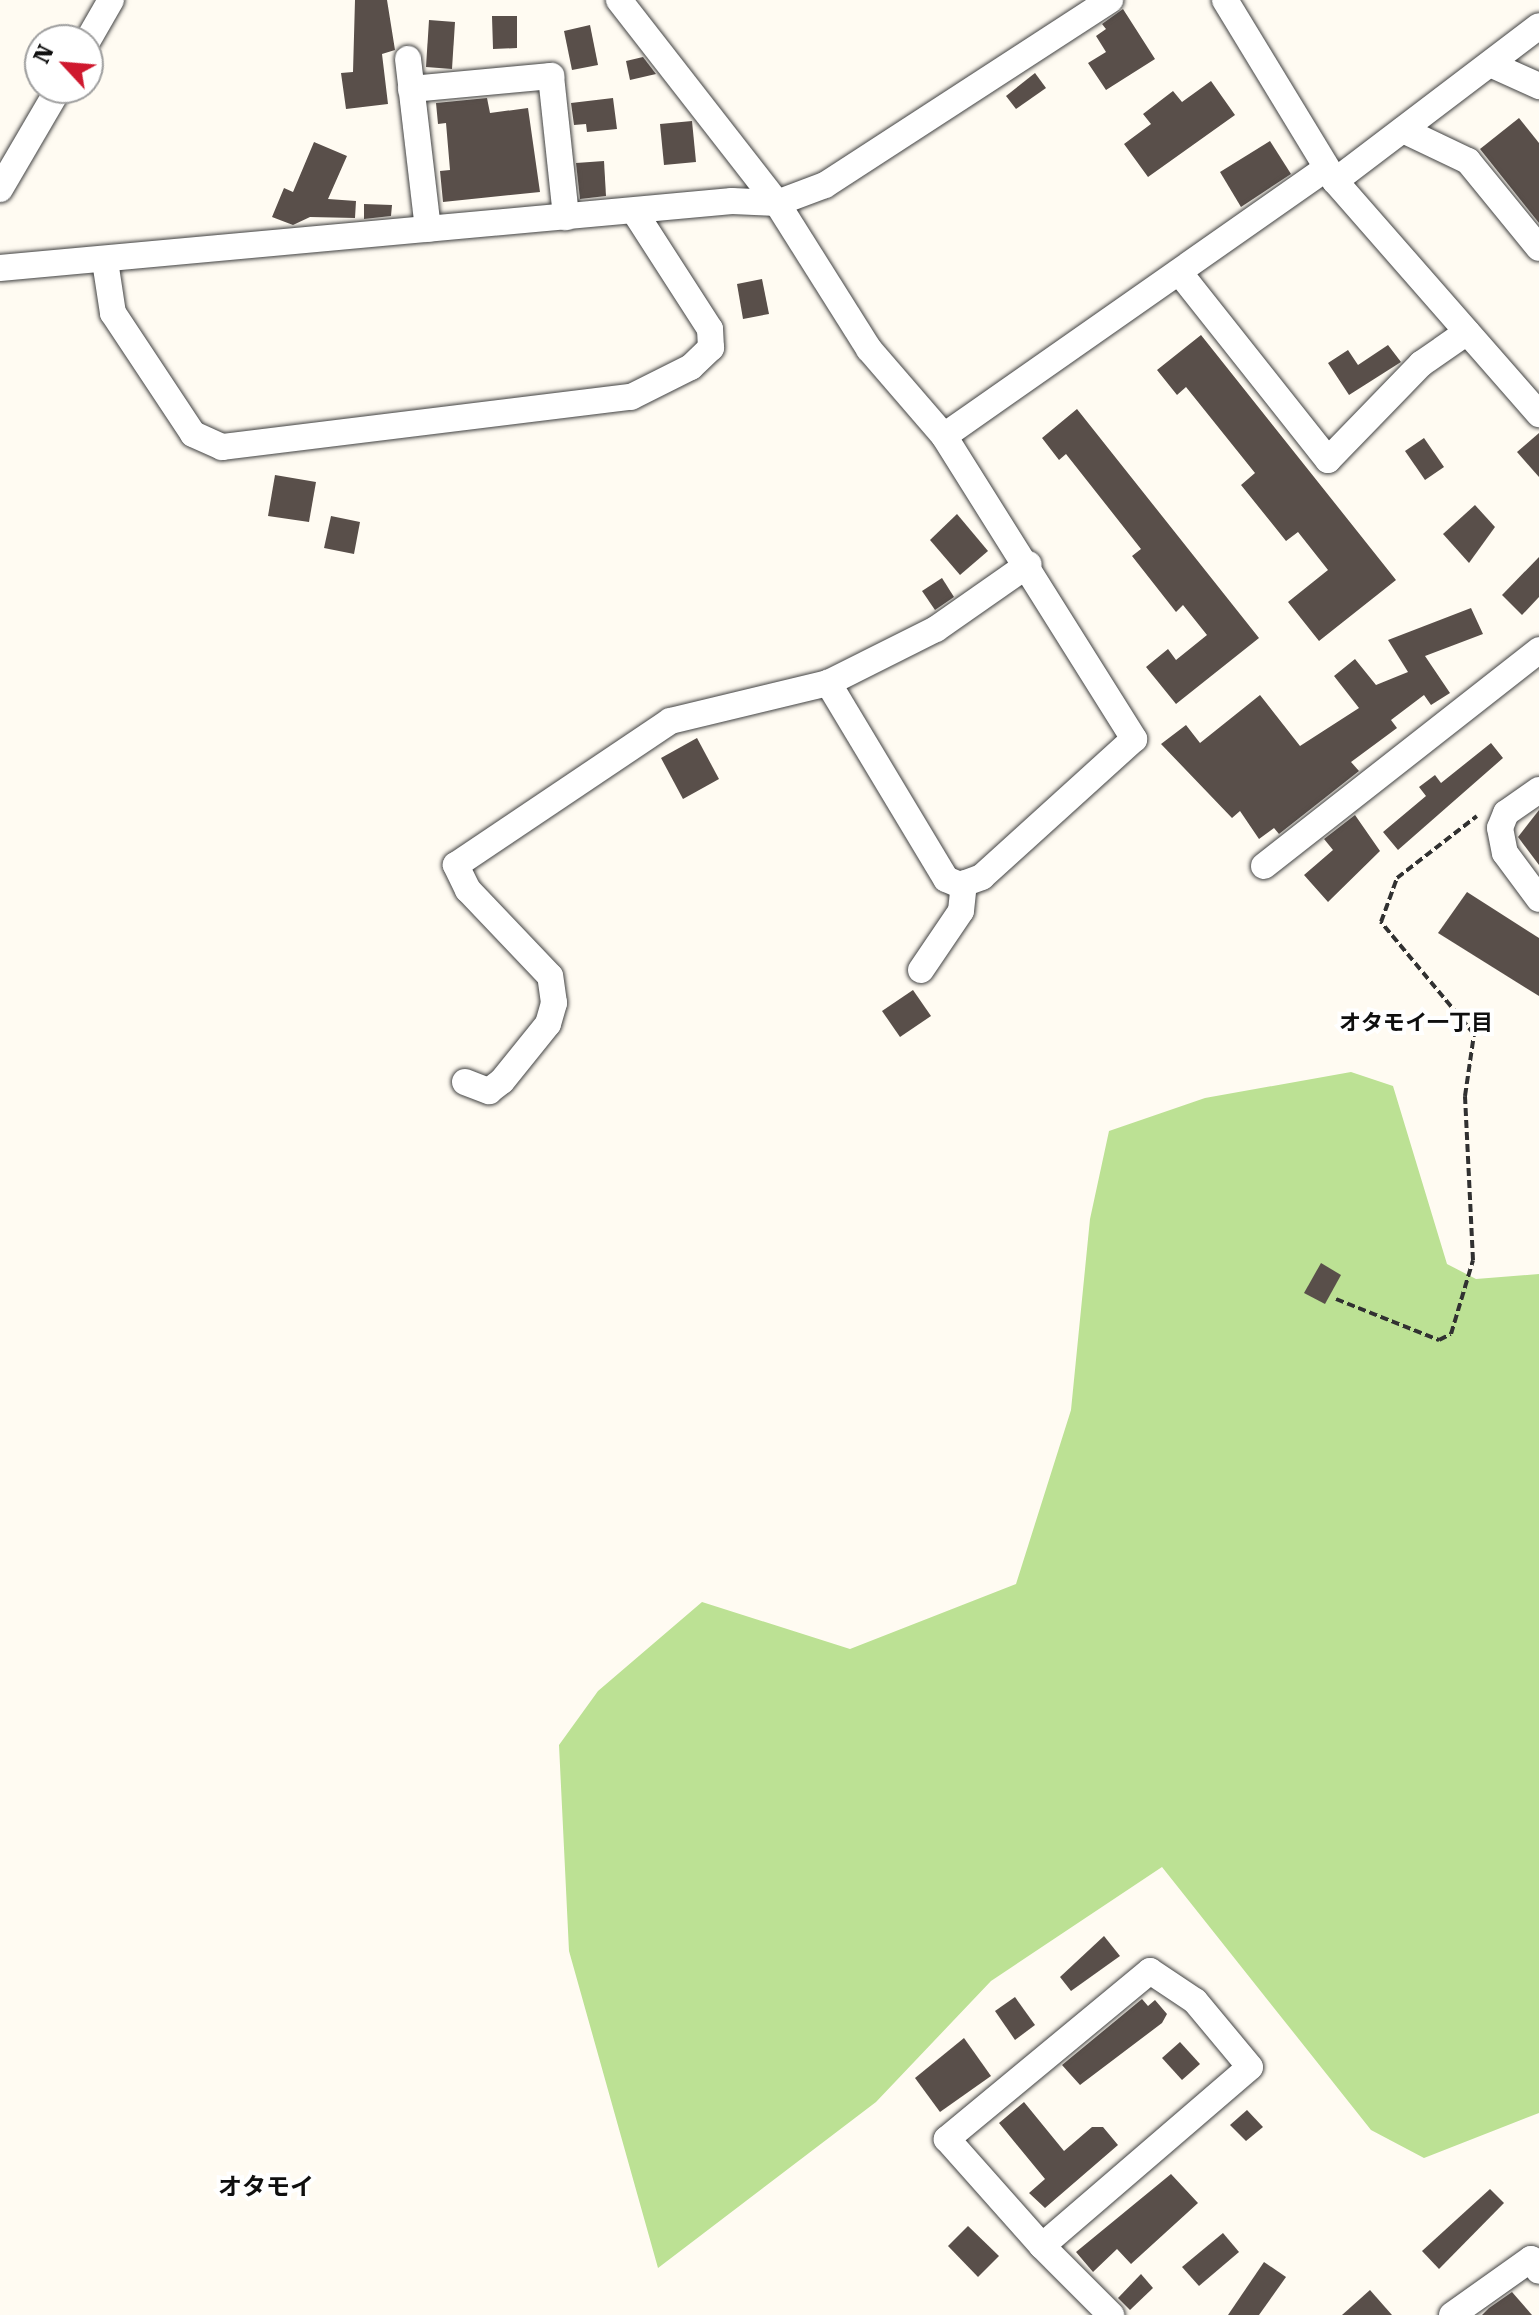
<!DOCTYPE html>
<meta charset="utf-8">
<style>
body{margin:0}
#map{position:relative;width:1539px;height:2315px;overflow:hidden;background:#fffbf2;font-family:"Roboto Serif","Noto Sans JP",serif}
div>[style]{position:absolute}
.forest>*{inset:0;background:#bce194}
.building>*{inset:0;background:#594f4a}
.path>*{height:4px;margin-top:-2px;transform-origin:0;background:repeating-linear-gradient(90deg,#313131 0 8px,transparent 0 12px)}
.roads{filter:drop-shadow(0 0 2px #424242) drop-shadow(0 0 2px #424242)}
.minor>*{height:26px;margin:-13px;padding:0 13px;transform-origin:13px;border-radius:13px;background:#fff}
span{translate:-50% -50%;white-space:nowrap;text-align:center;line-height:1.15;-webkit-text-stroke:8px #fff;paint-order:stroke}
.neighbourhood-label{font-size:22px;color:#0f0f0f;font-weight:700}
.quarter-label{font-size:24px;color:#0f0f0f;font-weight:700}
.north{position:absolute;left:24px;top:24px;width:80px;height:80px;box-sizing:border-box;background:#fff;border:2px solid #9f9f9f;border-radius:50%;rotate:296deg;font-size:22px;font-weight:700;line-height:32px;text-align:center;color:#0f0f0f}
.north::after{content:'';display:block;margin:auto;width:28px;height:36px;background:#cf182e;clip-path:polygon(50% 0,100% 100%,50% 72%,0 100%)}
</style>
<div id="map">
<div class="forest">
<div style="clip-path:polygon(1351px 1072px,1393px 1086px,1447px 1264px,1476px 1279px,1539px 1274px,1539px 2113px,1424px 2158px,1371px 2130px,1162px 1867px,991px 1981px,876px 2102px,658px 2268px,569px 1951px,559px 1745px,598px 1691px,702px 1602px,850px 1649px,1016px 1584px,1071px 1410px,1090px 1219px,1109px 1131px,1205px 1098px)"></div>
</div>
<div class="building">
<div style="clip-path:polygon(355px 0,387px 0,395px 50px,382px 54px,388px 104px,346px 109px,341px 73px,353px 72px)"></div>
<div style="clip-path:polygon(1123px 9px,1155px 59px,1106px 90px,1088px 63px,1106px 52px,1096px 36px,1106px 29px,1102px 24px)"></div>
<div style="clip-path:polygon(492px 16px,517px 16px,517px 48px,493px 49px)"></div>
<div style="clip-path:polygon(429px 20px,455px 22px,452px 69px,426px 67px)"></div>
<div style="clip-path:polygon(590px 25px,598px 65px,572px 70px,564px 31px)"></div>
<div style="clip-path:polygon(643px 57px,656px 74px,630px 80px,626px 61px)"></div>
<div style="clip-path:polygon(1035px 73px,1046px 88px,1016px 109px,1006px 96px)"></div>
<div style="clip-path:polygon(1211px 81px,1235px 115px,1148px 177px,1124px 144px,1151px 124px,1143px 114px,1173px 91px,1182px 102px)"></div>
<div style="clip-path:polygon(487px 98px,490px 113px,528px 108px,540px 192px,443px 202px,440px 171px,450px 170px,446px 123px,438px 124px,436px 103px)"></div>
<div style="clip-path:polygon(613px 98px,617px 129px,587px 132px,586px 124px,574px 125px,571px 103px)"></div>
<div style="clip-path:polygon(1519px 118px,1539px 143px,1539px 223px,1480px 149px)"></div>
<div style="clip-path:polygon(692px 121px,696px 162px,664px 165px,660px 124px)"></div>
<div style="clip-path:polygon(1270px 141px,1291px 174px,1241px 207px,1220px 172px)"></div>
<div style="clip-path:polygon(314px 142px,347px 156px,328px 199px,356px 201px,355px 218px,310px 217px,293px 225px,272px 217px,284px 188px,293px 192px)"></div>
<div style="clip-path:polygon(604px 161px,606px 196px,580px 199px,576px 163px)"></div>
<div style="clip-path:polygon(364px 204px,392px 205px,391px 216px,364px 219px)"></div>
<div style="clip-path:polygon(762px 279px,769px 314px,743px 319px,737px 284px)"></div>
<div style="clip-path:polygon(1201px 335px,1396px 580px,1319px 641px,1288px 602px,1328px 570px,1298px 532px,1286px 541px,1241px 485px,1255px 473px,1186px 387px,1177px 395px,1157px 370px)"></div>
<div style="clip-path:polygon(1388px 345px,1401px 362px,1349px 395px,1328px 363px,1348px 350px,1358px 365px)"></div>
<div style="clip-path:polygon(1077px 409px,1259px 638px,1176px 704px,1146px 667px,1168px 649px,1176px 660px,1207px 635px,1183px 605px,1176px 612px,1132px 556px,1141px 549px,1066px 454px,1059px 460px,1042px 438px)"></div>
<div style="clip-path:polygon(1539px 433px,1539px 477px,1517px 452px)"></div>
<div style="clip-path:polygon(1424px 438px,1444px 467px,1425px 480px,1405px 451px)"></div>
<div style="clip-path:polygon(275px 475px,316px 482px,309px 522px,268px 516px)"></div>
<div style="clip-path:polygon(1475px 505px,1495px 527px,1469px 563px,1443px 534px)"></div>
<div style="clip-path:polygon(957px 514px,988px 551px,960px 575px,930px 540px)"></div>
<div style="clip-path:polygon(331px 516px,360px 522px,354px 554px,324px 548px)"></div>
<div style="clip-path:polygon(1539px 557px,1539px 597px,1522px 615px,1502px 595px)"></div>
<div style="clip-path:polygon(942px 578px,954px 597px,935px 610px,922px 591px)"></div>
<div style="clip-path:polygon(1471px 608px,1483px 634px,1425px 656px,1450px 693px,1431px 705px,1424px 695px,1391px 720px,1397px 728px,1351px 762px,1359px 771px,1279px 834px,1274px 828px,1259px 839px,1240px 811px,1232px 818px,1161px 744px,1186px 725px,1200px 743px,1260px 695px,1300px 746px,1359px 708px,1334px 676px,1355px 659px,1376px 685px,1408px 672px,1388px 640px)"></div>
<div style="clip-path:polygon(697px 738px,719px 779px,683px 799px,661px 758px)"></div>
<div style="clip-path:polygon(1491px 743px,1503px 758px,1398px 850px,1383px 832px,1426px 796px,1419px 787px,1435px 775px,1441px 783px)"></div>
<div style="clip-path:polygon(1539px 810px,1539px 865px,1518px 837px)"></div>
<div style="clip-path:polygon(1355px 815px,1380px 851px,1328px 902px,1304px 875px,1333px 850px,1324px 839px)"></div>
<div style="clip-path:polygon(1467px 892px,1539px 938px,1539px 996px,1438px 933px)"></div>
<div style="clip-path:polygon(913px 990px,931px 1016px,900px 1037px,882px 1011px)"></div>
<div style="clip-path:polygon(1321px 1263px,1341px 1275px,1325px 1304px,1304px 1293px)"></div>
<div style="clip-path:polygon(1104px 1936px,1120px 1956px,1071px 1991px,1060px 1977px)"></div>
<div style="clip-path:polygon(1015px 1997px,1035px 2025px,1015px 2040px,995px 2011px)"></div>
<div style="clip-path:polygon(1142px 1999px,1148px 2006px,1155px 2000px,1167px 2014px,1162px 2023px,1080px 2085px,1062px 2065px)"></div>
<div style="clip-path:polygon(964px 2038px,991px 2076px,940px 2112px,915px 2078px)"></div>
<div style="clip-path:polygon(1180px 2042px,1200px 2064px,1182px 2080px,1162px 2058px)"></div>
<div style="clip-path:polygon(1024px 2102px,1064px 2151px,1092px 2127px,1103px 2127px,1118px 2145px,1045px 2208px,1029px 2193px,1045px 2179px,999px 2123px)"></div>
<div style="clip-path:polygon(1247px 2110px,1263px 2127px,1246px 2141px,1230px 2125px)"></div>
<div style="clip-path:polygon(1171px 2174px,1198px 2203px,1131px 2264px,1117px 2249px,1093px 2272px,1076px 2252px)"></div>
<div style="clip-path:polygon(1490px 2189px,1504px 2203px,1439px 2269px,1422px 2251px)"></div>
<div style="clip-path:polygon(968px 2226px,999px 2256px,978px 2277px,948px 2246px)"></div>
<div style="clip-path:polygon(1223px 2233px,1239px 2252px,1199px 2286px,1182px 2267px)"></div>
<div style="clip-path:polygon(1264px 2262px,1286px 2277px,1259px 2315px,1228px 2315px)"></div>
<div style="clip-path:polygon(1141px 2274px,1153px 2288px,1130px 2310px,1118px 2298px)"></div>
<div style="clip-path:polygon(1370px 2290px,1392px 2315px,1342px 2315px)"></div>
<div style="clip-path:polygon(1512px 2292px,1532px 2315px,1482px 2315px,1489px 2308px)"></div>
</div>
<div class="path">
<div style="left:1336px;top:1299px;width:111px;rotate:21.7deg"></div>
<div style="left:1439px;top:1340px;width:13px;rotate:-27deg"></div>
<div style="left:1451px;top:1334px;width:77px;rotate:-73.4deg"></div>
<div style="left:1473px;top:1260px;width:164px;rotate:-92.8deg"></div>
<div style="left:1465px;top:1096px;width:63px;rotate:-81.7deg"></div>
<div style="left:1474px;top:1034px;width:146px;rotate:-129.7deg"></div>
<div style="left:1381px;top:922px;width:47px;rotate:-70deg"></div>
<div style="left:1397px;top:878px;width:101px;rotate:-37.8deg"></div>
</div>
<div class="roads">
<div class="minor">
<div style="left:619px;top:0;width:257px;rotate:52.1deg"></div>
<div style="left:777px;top:203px;width:173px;rotate:57.8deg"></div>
<div style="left:869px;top:349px;width:115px;rotate:49.2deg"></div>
<div style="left:944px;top:436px;width:358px;rotate:57.9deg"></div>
<div style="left:1134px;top:739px;width:205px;rotate:137.8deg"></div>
<div style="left:982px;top:877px;width:23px;rotate:160deg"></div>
<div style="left:960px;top:885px;width:15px;rotate:-157deg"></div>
<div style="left:946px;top:879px;width:229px;rotate:-121deg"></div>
<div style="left:1225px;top:0;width:212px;rotate:58.7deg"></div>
<div style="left:1335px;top:181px;width:310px;rotate:48.8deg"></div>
<div style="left:88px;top:40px;width:46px;rotate:-60.1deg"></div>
<div style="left:408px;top:59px;width:171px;rotate:83.3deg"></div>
<div style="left:1490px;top:64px;width:54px;rotate:24.2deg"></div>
<div style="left:411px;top:89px;width:141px;rotate:-5.3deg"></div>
<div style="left:551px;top:76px;width:142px;rotate:83.9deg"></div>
<div style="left:1403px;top:130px;width:72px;rotate:25.5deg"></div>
<div style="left:1468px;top:161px;width:112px;rotate:50.8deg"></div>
<div style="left:1335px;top:181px;width:256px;rotate:-37.2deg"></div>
<div style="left:0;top:189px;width:117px;rotate:-59.7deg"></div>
<div style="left:105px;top:261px;width:53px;rotate:81.3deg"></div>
<div style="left:113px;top:313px;width:145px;rotate:56.5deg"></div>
<div style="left:193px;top:434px;width:32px;rotate:24deg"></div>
<div style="left:222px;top:447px;width:412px;rotate:-7deg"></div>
<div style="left:631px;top:397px;width:67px;rotate:-26.6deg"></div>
<div style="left:691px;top:367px;width:28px;rotate:-44deg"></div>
<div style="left:711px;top:348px;width:19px;rotate:-93deg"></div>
<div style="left:710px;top:329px;width:140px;rotate:-122.8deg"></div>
<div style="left:0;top:268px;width:735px;rotate:-5.23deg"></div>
<div style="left:732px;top:201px;width:45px;rotate:2.5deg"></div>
<div style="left:777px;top:203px;width:51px;rotate:-20.6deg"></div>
<div style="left:825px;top:185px;width:340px;rotate:-33deg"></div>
<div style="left:1179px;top:272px;width:240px;rotate:51.6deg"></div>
<div style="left:1328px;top:460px;width:134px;rotate:-45.9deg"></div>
<div style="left:1421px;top:364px;width:56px;rotate:-34.8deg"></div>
<div style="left:944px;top:436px;width:466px;rotate:-35deg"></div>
<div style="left:1539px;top:790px;width:40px;rotate:145.1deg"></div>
<div style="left:1506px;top:813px;width:16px;rotate:112deg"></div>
<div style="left:1500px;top:828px;width:25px;rotate:79deg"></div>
<div style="left:1505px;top:853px;width:57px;rotate:53.5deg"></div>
<div style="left:1264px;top:866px;width:350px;rotate:-38.1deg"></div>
<div style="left:921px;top:970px;width:71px;rotate:-55.9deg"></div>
<div style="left:961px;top:911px;width:28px;rotate:-84deg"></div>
<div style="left:465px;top:1082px;width:26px;rotate:21deg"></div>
<div style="left:489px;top:1091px;width:16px;rotate:-38deg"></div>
<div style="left:502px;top:1081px;width:73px;rotate:-51.1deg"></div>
<div style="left:548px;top:1024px;width:22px;rotate:-74deg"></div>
<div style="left:554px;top:1003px;width:27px;rotate:-98deg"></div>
<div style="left:550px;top:976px;width:119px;rotate:-133.6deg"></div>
<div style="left:468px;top:890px;width:28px;rotate:-116deg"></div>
<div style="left:456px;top:865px;width:258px;rotate:-33.9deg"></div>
<div style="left:670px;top:721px;width:163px;rotate:-13.5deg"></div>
<div style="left:828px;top:683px;width:121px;rotate:-26.6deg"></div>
<div style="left:936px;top:629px;width:113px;rotate:-35deg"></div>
<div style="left:1042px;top:2246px;width:274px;rotate:-40.7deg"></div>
<div style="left:1250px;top:2067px;width:86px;rotate:-129.8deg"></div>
<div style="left:1195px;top:2001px;width:54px;rotate:-146.3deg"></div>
<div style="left:1150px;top:1971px;width:264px;rotate:140.4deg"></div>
<div style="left:947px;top:2139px;width:143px;rotate:48.4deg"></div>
<div style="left:1042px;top:2246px;width:98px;rotate:45deg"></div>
<div style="left:1452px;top:2315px;width:97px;rotate:-35.3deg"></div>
<div style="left:1531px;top:2259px;width:14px;rotate:56deg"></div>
</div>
</div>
<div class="neighbourhood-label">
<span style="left:1416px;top:1023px">オタモイ一丁目</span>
</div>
<div class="quarter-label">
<span style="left:266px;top:2188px">オタモイ</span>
</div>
<div class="north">N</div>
</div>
